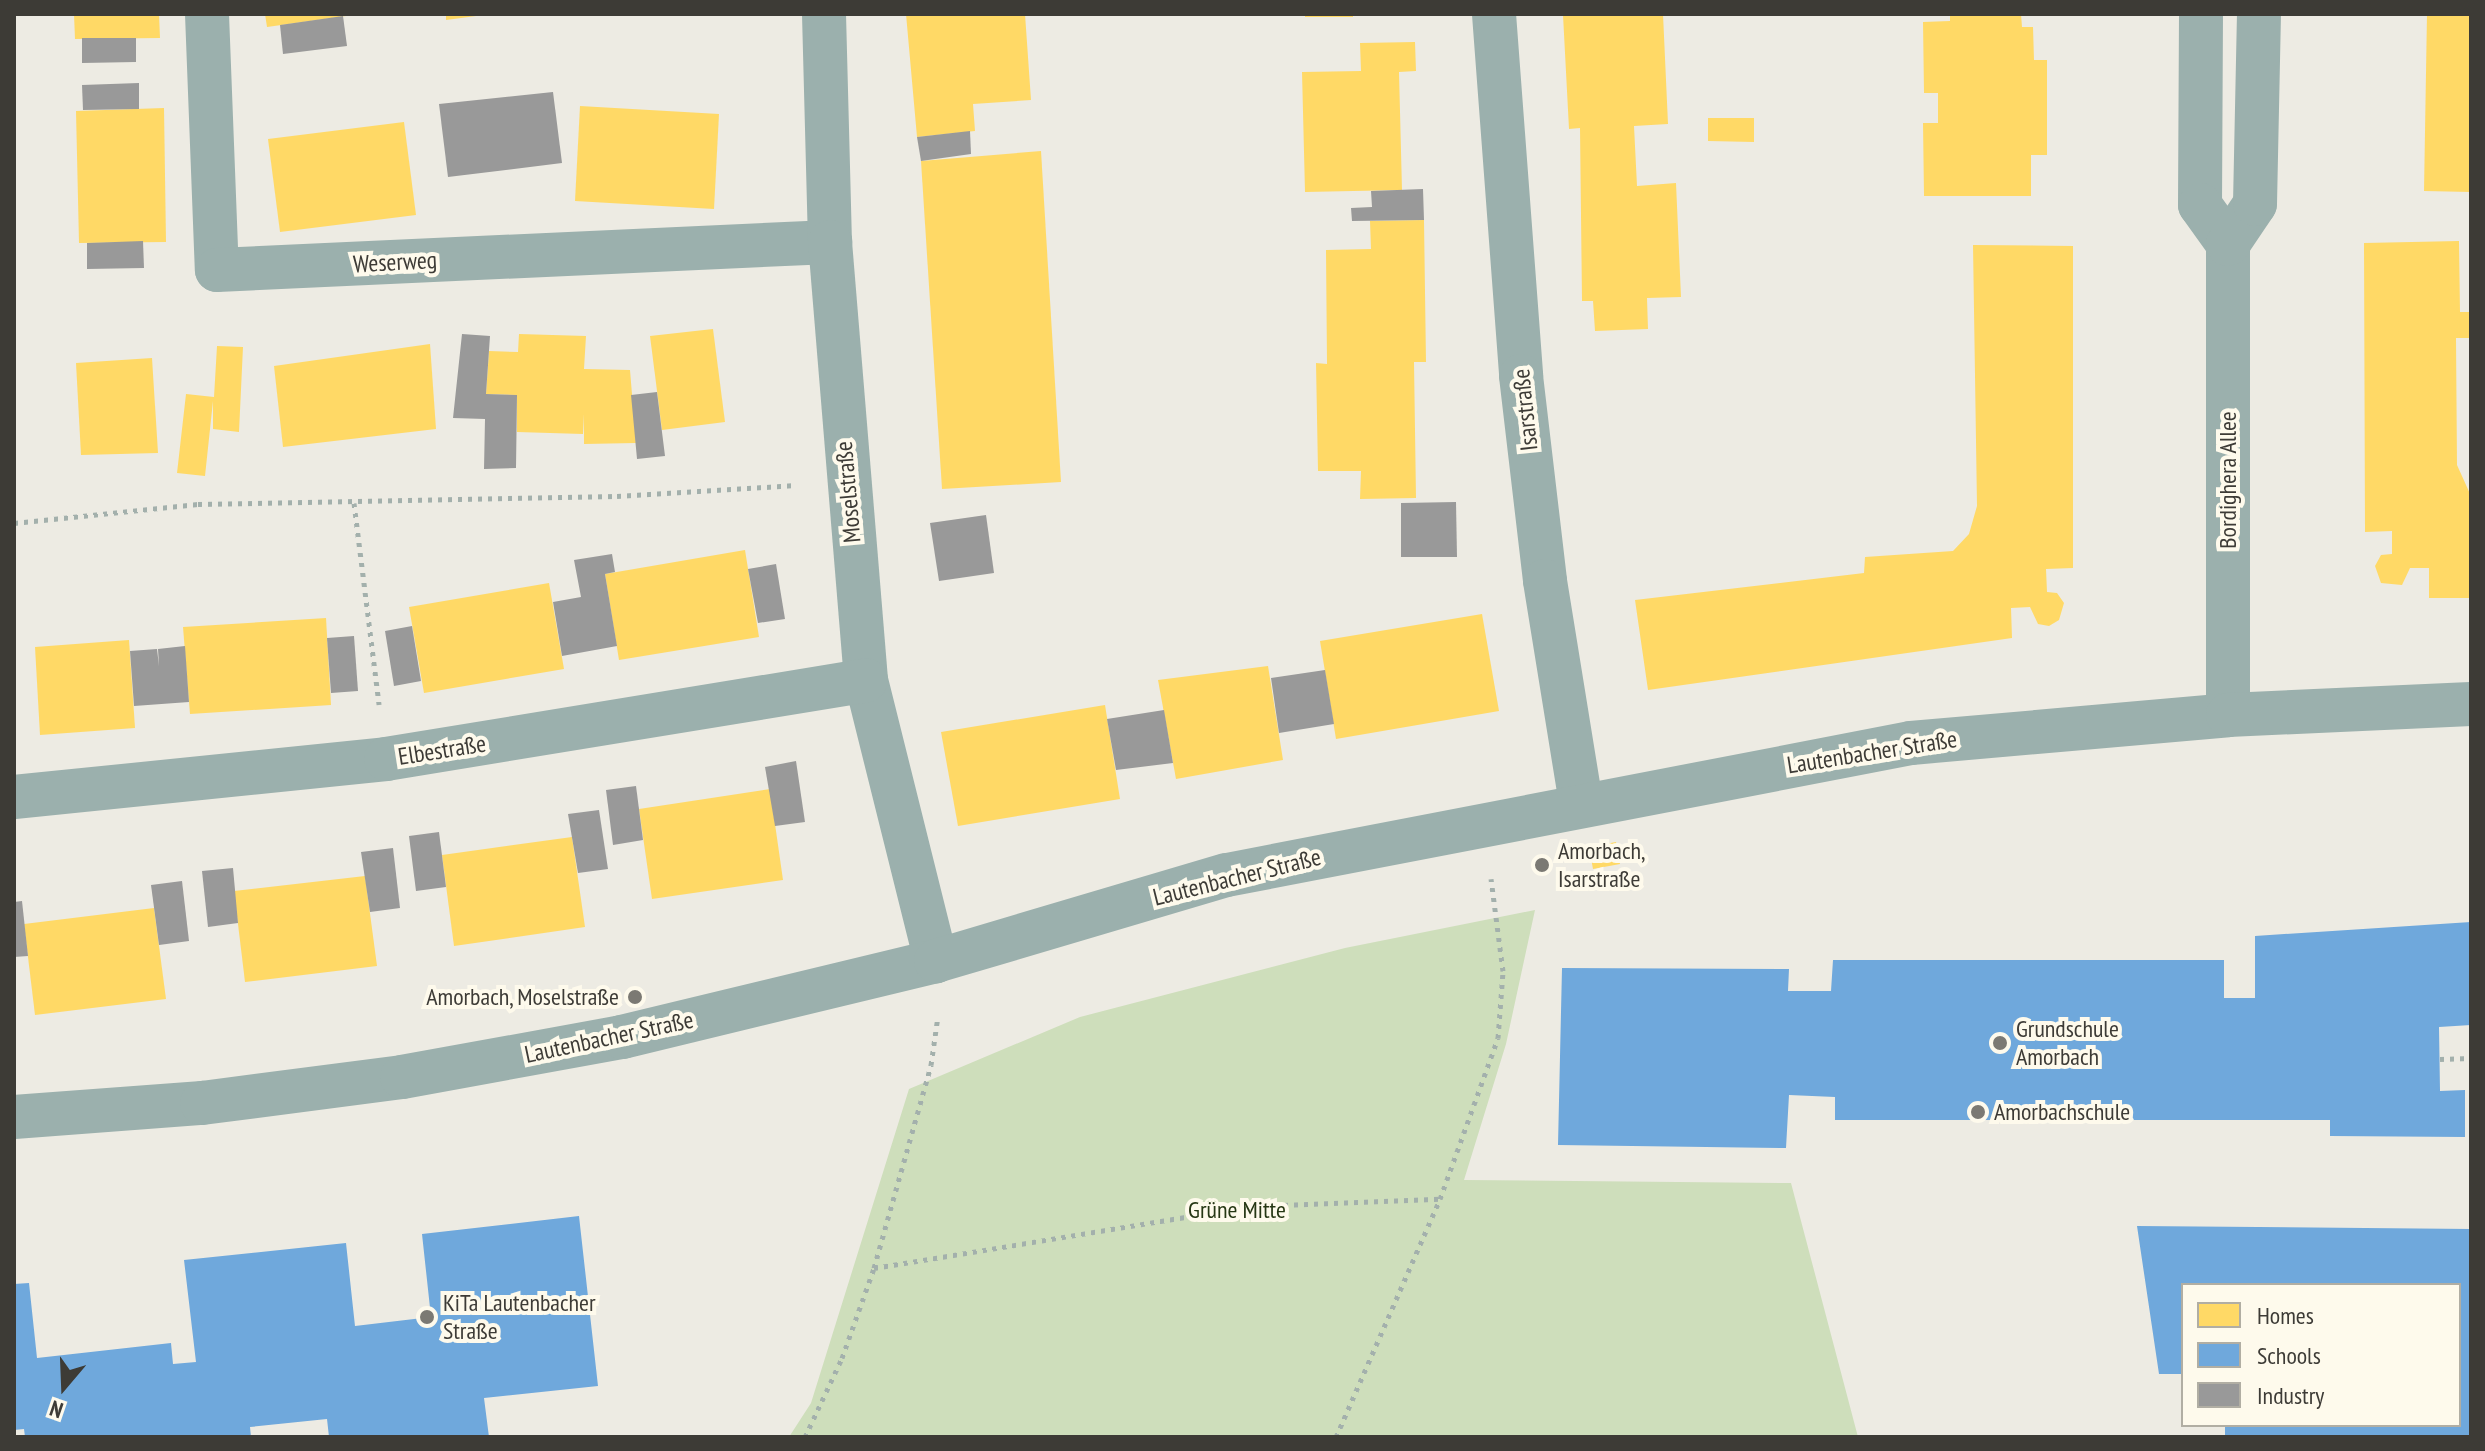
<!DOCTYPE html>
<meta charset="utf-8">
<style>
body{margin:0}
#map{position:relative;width:2485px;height:1451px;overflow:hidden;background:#edebe3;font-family:"PT Sans Narrow",sans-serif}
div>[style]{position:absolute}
.green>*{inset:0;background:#cedebb}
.homes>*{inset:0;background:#ffd966}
.schools>*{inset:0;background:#6fa8dc}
.industry>*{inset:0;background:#999}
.path>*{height:5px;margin-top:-2.5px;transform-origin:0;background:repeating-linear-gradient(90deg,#a3b0ac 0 4px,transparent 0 10px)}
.minor>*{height:44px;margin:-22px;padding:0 22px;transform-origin:22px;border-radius:22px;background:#9bb0ad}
.dots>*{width:22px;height:22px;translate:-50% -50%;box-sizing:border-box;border:4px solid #fefaec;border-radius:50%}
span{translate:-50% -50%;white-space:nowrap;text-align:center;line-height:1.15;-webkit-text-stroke:8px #fefaec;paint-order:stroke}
.street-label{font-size:24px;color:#3d3b36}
.poi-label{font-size:24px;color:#3d3b36}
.left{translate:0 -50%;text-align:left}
.right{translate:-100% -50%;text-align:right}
.park-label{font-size:24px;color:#263714}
.frame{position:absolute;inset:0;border:16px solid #3d3b36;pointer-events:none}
.legend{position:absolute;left:2181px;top:1283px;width:280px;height:144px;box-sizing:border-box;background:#fefaec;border:2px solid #b1aea3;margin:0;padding:10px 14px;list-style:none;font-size:24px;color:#3d3b36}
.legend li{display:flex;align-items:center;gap:16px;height:40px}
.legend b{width:40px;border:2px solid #b1aea3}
.north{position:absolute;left:24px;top:1347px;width:80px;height:80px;-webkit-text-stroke:6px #fefaec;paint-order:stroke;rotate:199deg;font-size:22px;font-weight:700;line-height:32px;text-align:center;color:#3d3b36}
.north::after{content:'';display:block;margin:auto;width:28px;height:36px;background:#3d3b36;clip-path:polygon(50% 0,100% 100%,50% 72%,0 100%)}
</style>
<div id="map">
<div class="green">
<div style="clip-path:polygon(1535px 910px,1506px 1044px,1464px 1180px,1791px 1183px,1858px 1437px,789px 1437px,811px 1403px,909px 1089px,1080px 1017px,1345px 948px)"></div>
</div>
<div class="homes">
<div style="clip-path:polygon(74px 14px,159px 14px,160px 38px,75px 39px)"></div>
<div style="clip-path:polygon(265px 14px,345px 14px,346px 16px,267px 27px)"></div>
<div style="clip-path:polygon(446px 14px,476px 14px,476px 16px,446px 20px)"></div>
<div style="clip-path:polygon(906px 14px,1025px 14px,1031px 100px,973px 104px,975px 131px,917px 137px)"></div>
<div style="clip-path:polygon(1305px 14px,1353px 14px,1353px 17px,1305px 17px)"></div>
<div style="clip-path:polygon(1663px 14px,1668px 124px,1634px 126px,1637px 186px,1676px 183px,1681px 297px,1647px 298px,1648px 329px,1595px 331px,1593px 301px,1582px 301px,1580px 128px,1569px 129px,1563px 15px)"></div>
<div style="clip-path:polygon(1950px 14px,2021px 14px,2022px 27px,2033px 27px,2034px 60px,2047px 60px,2047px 155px,2031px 155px,2031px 196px,1924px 196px,1923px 123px,1938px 123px,1938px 93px,1924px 93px,1923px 22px,1950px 21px)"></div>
<div style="clip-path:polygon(2427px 14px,2471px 14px,2471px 192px,2424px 191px)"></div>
<div style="clip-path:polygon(1415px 42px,1416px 71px,1399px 72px,1402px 190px,1305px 192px,1302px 72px,1361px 71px,1360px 43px)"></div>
<div style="clip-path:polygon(580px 106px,719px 114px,714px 209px,575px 201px)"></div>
<div style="clip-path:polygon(164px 108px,166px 242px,79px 243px,76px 111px)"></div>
<div style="clip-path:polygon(1708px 118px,1754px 118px,1754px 142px,1708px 141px)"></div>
<div style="clip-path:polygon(404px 122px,416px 215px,280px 232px,268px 139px)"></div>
<div style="clip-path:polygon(1041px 151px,1061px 482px,942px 489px,921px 161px)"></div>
<div style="clip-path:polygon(1424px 220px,1426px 362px,1414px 362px,1416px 498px,1360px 499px,1361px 471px,1318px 471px,1316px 363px,1327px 364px,1326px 250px,1371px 249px,1370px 221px)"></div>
<div style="clip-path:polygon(2459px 241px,2460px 312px,2471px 312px,2471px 338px,2456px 338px,2457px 465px,2471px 496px,2471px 598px,2429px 598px,2429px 568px,2410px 568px,2402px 585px,2381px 583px,2375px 566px,2381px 555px,2392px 554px,2392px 531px,2365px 532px,2364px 243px)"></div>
<div style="clip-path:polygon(1973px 245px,2073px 246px,2073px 568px,2046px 569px,2047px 592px,2057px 593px,2064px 603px,2059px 620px,2049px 626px,2038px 624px,2030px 607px,2011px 608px,2012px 638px,1648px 690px,1635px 600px,1864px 573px,1865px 557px,1953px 551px,1969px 534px,1977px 506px)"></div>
<div style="clip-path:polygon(713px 329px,725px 422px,662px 430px,650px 336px)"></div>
<div style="clip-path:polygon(519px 334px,586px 336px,584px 369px,630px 370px,636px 443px,584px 444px,584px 414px,583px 434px,517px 432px,517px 395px,486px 394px,489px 351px,518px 352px)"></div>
<div style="clip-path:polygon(430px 344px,436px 429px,283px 447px,274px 366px)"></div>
<div style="clip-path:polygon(217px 346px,243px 347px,239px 432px,213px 429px,213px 401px,205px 476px,177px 473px,186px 394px,214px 397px)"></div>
<div style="clip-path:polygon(152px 358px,158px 453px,81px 455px,76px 363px)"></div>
<div style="clip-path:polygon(745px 550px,759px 637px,619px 660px,605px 574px)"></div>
<div style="clip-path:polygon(549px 583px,564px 669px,424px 693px,409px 607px)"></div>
<div style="clip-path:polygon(1482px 614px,1499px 711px,1336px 739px,1320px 641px)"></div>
<div style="clip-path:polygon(326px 618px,331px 705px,190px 714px,183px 627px)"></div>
<div style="clip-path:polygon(129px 640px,135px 728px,40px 735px,35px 647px)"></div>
<div style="clip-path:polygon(1268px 666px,1283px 760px,1176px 779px,1158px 680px)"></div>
<div style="clip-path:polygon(1105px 705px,1120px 799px,958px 826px,941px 732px)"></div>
<div style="clip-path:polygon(770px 789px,783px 880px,652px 899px,639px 809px)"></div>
<div style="clip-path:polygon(572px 837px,585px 927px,454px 946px,442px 855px)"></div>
<div style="clip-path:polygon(1616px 842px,1620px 864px,1593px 869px,1589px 847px)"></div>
<div style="clip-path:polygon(365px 876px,377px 966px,245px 982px,234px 891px)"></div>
<div style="clip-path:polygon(154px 908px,166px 999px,35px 1015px,24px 924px)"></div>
</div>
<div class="schools">
<div style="clip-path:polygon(2471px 922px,2471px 1025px,2439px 1027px,2440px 1091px,2465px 1090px,2465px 1137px,2330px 1136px,2330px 1120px,1835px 1120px,1835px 1097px,1789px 1095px,1786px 1148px,1558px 1145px,1562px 968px,1789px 969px,1788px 991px,1831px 991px,1833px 960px,2224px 960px,2224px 998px,2255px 998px,2255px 936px)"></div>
<div style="clip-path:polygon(579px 1216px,598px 1386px,484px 1398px,489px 1437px,329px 1437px,327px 1419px,250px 1427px,251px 1437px,25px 1437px,24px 1429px,14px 1430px,14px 1284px,29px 1283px,37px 1358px,171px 1343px,173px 1364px,196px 1362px,184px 1260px,346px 1243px,355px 1326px,431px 1317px,422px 1234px)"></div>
<div style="clip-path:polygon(2137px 1226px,2471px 1229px,2471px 1437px,2225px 1437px,2225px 1425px,2459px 1425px,2459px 1285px,2183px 1285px,2183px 1374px,2159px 1374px)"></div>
</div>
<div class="industry">
<div style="clip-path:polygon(343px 16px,347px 46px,283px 54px,280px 25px)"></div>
<div style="clip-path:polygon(82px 38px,136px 38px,136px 62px,82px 63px)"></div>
<div style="clip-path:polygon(139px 83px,139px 109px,83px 110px,82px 85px)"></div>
<div style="clip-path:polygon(553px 92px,562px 163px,448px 177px,439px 104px)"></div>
<div style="clip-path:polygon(970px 131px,971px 154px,921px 161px,917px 137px)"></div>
<div style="clip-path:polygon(1423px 189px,1424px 220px,1352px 221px,1351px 208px,1372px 207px,1371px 191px)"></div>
<div style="clip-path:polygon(143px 241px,144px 268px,87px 269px,87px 243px)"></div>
<div style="clip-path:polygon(462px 334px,490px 336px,486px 394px,517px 395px,516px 468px,484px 469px,485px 419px,453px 418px)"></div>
<div style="clip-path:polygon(657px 392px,665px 456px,637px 459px,631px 395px)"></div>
<div style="clip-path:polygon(1456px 502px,1457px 557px,1401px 557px,1401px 503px)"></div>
<div style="clip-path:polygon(986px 515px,994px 573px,939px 581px,930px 523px)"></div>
<div style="clip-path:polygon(612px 554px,615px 572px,605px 574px,617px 646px,562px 656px,553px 602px,581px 597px,574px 560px)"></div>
<div style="clip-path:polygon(776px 564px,785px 619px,758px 623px,748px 569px)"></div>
<div style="clip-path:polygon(412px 626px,421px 681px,394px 686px,385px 631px)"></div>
<div style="clip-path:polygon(354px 636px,358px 691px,331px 693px,327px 638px)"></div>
<div style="clip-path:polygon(185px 646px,189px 702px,134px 706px,130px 651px,157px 649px,159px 666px,158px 649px)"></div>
<div style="clip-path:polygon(1325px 670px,1334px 724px,1279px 733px,1271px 678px)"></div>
<div style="clip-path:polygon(1164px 710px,1173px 763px,1116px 770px,1107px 719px)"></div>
<div style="clip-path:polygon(796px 761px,805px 822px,775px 826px,765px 767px)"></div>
<div style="clip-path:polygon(636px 786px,643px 840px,613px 845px,606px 790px)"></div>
<div style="clip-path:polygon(599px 810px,608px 869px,578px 873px,568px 814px)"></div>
<div style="clip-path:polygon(439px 832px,446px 887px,416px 891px,409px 836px)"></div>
<div style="clip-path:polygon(393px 848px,400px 908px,370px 912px,361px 852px)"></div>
<div style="clip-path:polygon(233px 868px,238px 923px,208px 927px,202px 871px)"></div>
<div style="clip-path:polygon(182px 881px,189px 941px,159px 945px,151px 885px)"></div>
<div style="clip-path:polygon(22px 901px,28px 956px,14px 957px,14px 902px)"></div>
</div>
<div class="path">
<div style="left:354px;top:503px;width:203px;rotate:82.9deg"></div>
<div style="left:14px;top:523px;width:185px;rotate:-5.9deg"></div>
<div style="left:198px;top:504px;width:419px;rotate:-1.1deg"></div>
<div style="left:617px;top:496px;width:179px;rotate:-3.5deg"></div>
<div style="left:2440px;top:1059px;width:31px;rotate:-2deg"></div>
<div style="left:874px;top:1268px;width:385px;rotate:-9.3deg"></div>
<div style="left:1254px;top:1206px;width:186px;rotate:-2.2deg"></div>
<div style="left:805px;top:1437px;width:87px;rotate:-64.9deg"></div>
<div style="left:842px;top:1358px;width:96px;rotate:-70.4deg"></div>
<div style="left:874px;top:1268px;width:211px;rotate:-74.3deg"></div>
<div style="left:931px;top:1065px;width:49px;rotate:-81.9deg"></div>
<div style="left:1336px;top:1437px;width:260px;rotate:-66.4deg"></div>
<div style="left:1440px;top:1199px;width:171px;rotate:-70.2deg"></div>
<div style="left:1498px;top:1038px;width:67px;rotate:-85.7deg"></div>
<div style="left:1503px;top:971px;width:93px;rotate:-97.4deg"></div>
</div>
<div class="minor">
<div style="left:207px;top:14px;width:256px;rotate:87.8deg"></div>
<div style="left:217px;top:270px;width:614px;rotate:-2.62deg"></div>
<div style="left:824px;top:14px;width:228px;rotate:88.5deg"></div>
<div style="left:830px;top:242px;width:439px;rotate:85.3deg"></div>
<div style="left:866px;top:680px;width:290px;rotate:76deg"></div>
<div style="left:1494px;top:14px;width:363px;rotate:85.7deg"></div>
<div style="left:1521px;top:376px;width:206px;rotate:83.3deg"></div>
<div style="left:1545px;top:581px;width:225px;rotate:80.8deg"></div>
<div style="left:2201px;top:14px;width:191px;rotate:90.3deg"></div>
<div style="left:2200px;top:205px;width:48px;rotate:54.3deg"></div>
<div style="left:2228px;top:715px;width:471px;rotate:-90deg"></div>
<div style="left:2228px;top:244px;width:48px;rotate:-56deg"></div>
<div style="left:2255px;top:204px;width:190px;rotate:-88.8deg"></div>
<div style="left:14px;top:797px;width:374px;rotate:-5.8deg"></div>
<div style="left:386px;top:759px;width:486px;rotate:-9.3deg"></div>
<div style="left:14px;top:1117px;width:189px;rotate:-4.3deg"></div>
<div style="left:202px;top:1103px;width:202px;rotate:-7.4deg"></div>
<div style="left:402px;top:1077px;width:224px;rotate:-10.3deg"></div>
<div style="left:622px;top:1037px;width:323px;rotate:-13.6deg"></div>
<div style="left:936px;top:961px;width:303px;rotate:-16.5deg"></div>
<div style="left:1227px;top:875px;width:697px;rotate:-10.92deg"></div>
<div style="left:1911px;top:743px;width:318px;rotate:-5deg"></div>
<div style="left:2228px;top:715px;width:243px;rotate:-2.6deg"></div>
</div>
<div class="dots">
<div style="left:1542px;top:865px;background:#7b7973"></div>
<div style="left:635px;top:997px;background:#7b7973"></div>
<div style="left:2000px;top:1043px;background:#7b7973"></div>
<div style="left:1978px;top:1112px;background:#7b7973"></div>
<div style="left:427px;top:1317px;background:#7b7973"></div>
</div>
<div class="street-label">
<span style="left:395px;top:262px;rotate:-3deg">Weserweg</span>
<span style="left:1525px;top:410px;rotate:-96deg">Isarstraße</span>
<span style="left:2228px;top:480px;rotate:-90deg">Bordighera Allee</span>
<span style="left:848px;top:492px;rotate:-95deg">Moselstraße</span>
<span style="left:442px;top:750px;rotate:-9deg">Elbestraße</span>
<span style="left:1872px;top:752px;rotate:-9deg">Lautenbacher Straße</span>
<span style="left:1237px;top:877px;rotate:-14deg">Lautenbacher Straße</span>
<span style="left:609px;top:1037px;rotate:-12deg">Lautenbacher Straße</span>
</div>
<div class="poi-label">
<span class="left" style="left:1558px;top:865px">Amorbach,<br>Isarstraße</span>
<span class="right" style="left:619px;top:997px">Amorbach, Moselstraße</span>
<span class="left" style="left:2016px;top:1043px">Grundschule<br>Amorbach</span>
<span class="left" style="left:1994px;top:1112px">Amorbachschule</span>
<span class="left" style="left:443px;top:1317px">KiTa Lautenbacher<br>Straße</span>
</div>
<div class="park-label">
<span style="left:1237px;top:1210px">Grüne Mitte</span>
</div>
<div class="frame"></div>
<ul class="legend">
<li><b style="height:22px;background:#ffd966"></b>Homes</li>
<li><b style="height:22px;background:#6fa8dc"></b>Schools</li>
<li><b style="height:22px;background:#999"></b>Industry</li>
</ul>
<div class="north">N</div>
</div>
